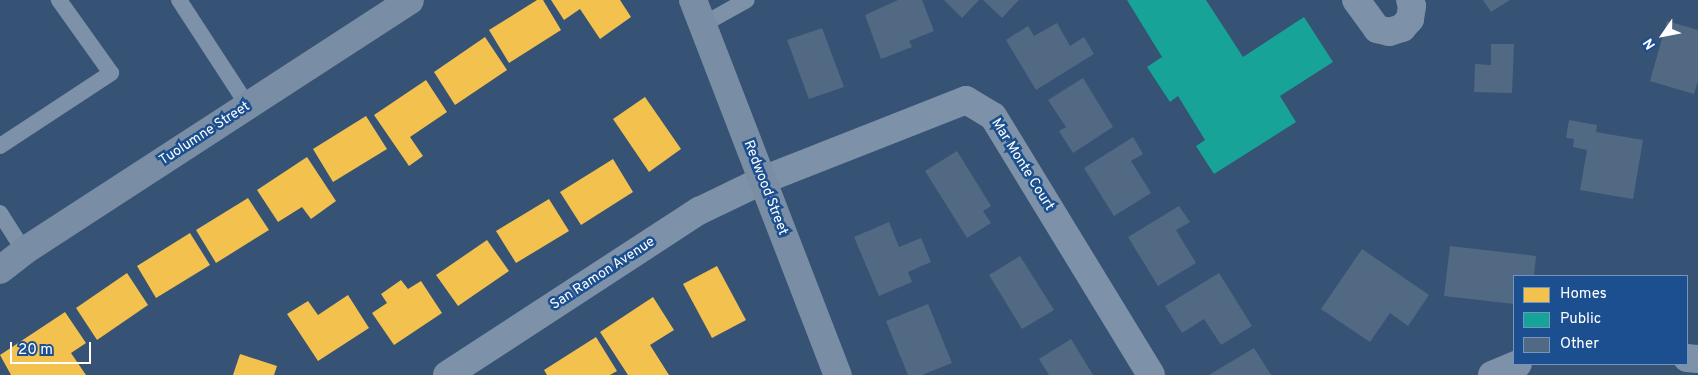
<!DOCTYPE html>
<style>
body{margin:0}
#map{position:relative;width:1698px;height:375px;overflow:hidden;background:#365274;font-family:Overpass,sans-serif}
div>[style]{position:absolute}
.homes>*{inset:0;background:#f2c14e}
.public>*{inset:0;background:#17a398}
.building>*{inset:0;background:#526984}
.lane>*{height:16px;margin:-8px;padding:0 8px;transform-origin:8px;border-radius:8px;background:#7d92a8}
.street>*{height:28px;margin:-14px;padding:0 14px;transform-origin:14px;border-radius:14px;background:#7d92a8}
.secondary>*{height:28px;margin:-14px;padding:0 14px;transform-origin:14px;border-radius:14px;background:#798da4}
span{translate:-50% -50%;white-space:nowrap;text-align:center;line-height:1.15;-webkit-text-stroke:5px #1b4f8f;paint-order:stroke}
.street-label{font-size:14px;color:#fff}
.legend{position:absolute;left:1513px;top:275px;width:175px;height:90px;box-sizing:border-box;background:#1b4f8f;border:1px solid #7695bc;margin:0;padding:6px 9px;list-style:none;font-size:15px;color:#fff}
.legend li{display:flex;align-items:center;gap:10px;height:25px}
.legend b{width:25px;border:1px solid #7695bc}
.north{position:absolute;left:1638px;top:10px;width:50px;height:50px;-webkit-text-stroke:4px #1b4f8f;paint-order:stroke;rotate:237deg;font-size:14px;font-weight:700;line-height:20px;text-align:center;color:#fff}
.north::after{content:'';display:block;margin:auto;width:18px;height:22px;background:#fff;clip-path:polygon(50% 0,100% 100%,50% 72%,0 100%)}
.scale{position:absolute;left:10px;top:342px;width:81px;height:22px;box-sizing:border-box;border:2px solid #fff;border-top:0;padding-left:6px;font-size:15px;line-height:18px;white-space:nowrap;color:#fff;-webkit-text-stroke:4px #1b4f8f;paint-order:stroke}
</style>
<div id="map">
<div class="homes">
<div style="clip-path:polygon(537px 0,543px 0,561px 30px,509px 63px,489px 30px)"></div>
<div style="clip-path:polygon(551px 0,620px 0,631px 17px,600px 39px,580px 9px,564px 20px)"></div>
<div style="clip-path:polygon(485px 37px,507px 70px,455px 105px,434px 72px)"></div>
<div style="clip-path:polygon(426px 80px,447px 112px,410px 137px,423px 156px,409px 166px,374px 115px)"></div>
<div style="clip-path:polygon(645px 97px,681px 149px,649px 172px,613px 119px)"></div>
<div style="clip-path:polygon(366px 116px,387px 149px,333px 182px,313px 149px)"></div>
<div style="clip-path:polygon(307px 157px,336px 201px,311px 219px,302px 207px,278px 222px,257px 190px)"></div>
<div style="clip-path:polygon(613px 159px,633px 192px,581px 225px,560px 192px)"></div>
<div style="clip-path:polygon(248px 198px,269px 230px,216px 263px,196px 230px)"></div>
<div style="clip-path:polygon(549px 199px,569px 231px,516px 263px,496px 231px)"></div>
<div style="clip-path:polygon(190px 233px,210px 265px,156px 298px,137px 266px)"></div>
<div style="clip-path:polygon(487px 240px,509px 271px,458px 306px,436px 275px)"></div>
<div style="clip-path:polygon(717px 266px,746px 320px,712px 338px,683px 284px)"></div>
<div style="clip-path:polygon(127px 273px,148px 305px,97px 340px,76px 308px)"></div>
<div style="clip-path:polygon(401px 280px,408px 289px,421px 281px,442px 313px,394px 345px,372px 313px,387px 303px,381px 294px)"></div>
<div style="clip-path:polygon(348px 295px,369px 328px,318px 361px,287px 314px,308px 301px,318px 315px)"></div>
<div style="clip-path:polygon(653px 297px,674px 330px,650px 345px,669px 375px,628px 375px,600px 332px)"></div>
<div style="clip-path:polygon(65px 312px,86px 343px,71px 353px,86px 375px,11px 375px,0 355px)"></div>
<div style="clip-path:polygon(596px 337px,617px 371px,610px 375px,547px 375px,544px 370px)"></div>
<div style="clip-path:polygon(240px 354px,277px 366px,274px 375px,233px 375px)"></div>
</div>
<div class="public">
<div style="clip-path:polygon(1127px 0,1206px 0,1243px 57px,1304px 17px,1333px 62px,1280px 96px,1296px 122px,1214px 174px,1196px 146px,1205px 140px,1178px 96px,1170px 102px,1147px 67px,1162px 57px)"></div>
</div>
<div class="building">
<div style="clip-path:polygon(898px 0,922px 0,934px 31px,909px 41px,912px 47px,881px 59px,865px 15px)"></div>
<div style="clip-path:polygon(944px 0,979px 0,962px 18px)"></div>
<div style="clip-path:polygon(983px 0,1019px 0,1002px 18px)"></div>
<div style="clip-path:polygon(1483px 0,1510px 0,1491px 12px)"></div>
<div style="clip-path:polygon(1667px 21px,1698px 30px,1698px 81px,1694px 94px,1650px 81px)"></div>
<div style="clip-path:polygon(1057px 23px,1070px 46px,1084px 37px,1094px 54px,1036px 90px,1006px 40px,1028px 26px,1034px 36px)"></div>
<div style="clip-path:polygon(822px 28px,844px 87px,809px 99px,787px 40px)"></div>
<div style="clip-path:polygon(1491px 44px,1514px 44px,1512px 93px,1474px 92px,1475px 64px,1491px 65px)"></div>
<div style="clip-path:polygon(1083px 78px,1113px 127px,1073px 153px,1059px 131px,1066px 127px,1048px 100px)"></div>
<div style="clip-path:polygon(1569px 120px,1597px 125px,1596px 132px,1643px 140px,1633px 199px,1580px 190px,1587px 150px,1573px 147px,1574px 139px,1566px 138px)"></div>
<div style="clip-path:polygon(1133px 137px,1143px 154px,1131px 161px,1151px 193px,1114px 216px,1084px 168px)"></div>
<div style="clip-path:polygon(957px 151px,991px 206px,983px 211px,991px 223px,967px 238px,925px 171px)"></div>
<div style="clip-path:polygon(1179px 206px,1190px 222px,1176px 230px,1196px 263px,1158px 286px,1128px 237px)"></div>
<div style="clip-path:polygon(889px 222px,899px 247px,921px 238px,931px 262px,908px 272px,912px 282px,879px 296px,854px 237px)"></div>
<div style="clip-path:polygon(1450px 246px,1536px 256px,1534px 276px,1514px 276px,1514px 304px,1444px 296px)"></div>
<div style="clip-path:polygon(1362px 249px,1429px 295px,1408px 326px,1390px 313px,1370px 342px,1321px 309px)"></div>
<div style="clip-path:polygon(1020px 256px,1054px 310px,1022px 329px,989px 275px)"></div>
<div style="clip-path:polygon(1219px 273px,1252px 326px,1221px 345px,1204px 319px,1182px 333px,1165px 306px)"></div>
<div style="clip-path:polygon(928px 304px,952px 363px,922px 375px,908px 375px,886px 321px)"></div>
<div style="clip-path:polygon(1071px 339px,1093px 375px,1049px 375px,1039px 359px)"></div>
<div style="clip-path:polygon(1254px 348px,1271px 375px,1209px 375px)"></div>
</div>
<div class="lane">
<div style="left:179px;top:0;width:126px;rotate:56.9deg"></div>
<div style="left:702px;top:25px;width:51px;rotate:-29.1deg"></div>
<div style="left:0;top:146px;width:133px;rotate:-33.3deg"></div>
<div style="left:111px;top:73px;width:90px;rotate:-125.5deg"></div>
<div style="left:0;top:213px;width:45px;rotate:57.7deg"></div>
</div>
<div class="street">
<div style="left:1356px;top:0;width:36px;rotate:54deg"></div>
<div style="left:1377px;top:29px;width:12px;rotate:14deg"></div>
<div style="left:1389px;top:32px;width:14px;rotate:-17deg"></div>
<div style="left:1402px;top:28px;width:12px;rotate:-48deg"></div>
<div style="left:1410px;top:19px;width:13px;rotate:-81deg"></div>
<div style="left:1412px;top:6px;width:6px;rotate:-108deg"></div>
<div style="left:1687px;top:358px;width:11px;rotate:5deg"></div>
<div style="left:447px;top:375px;width:301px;rotate:-33.1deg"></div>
<div style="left:699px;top:211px;width:71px;rotate:-25.8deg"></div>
<div style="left:763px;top:180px;width:218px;rotate:-21.5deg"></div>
<div style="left:966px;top:100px;width:31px;rotate:31deg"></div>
<div style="left:993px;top:116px;width:303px;rotate:58.6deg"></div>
<div style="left:1492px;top:375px;width:28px;rotate:-23deg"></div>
</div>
<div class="secondary">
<div style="left:693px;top:0;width:402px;rotate:68.9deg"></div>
<div style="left:0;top:270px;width:31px;rotate:-38deg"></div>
<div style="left:24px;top:251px;width:460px;rotate:-33deg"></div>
</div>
<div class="street-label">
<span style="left:205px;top:134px;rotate:-33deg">Tuolumne Street</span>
<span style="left:1022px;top:165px;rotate:58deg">Mar Monte Court</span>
<span style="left:765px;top:188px;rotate:69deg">Redwood Street</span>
<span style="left:603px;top:274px;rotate:-33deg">San Ramon Avenue</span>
</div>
<ul class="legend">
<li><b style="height:14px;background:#f2c14e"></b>Homes</li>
<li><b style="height:14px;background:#17a398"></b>Public</li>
<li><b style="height:14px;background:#526984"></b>Other</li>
</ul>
<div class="north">N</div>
<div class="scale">20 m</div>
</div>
